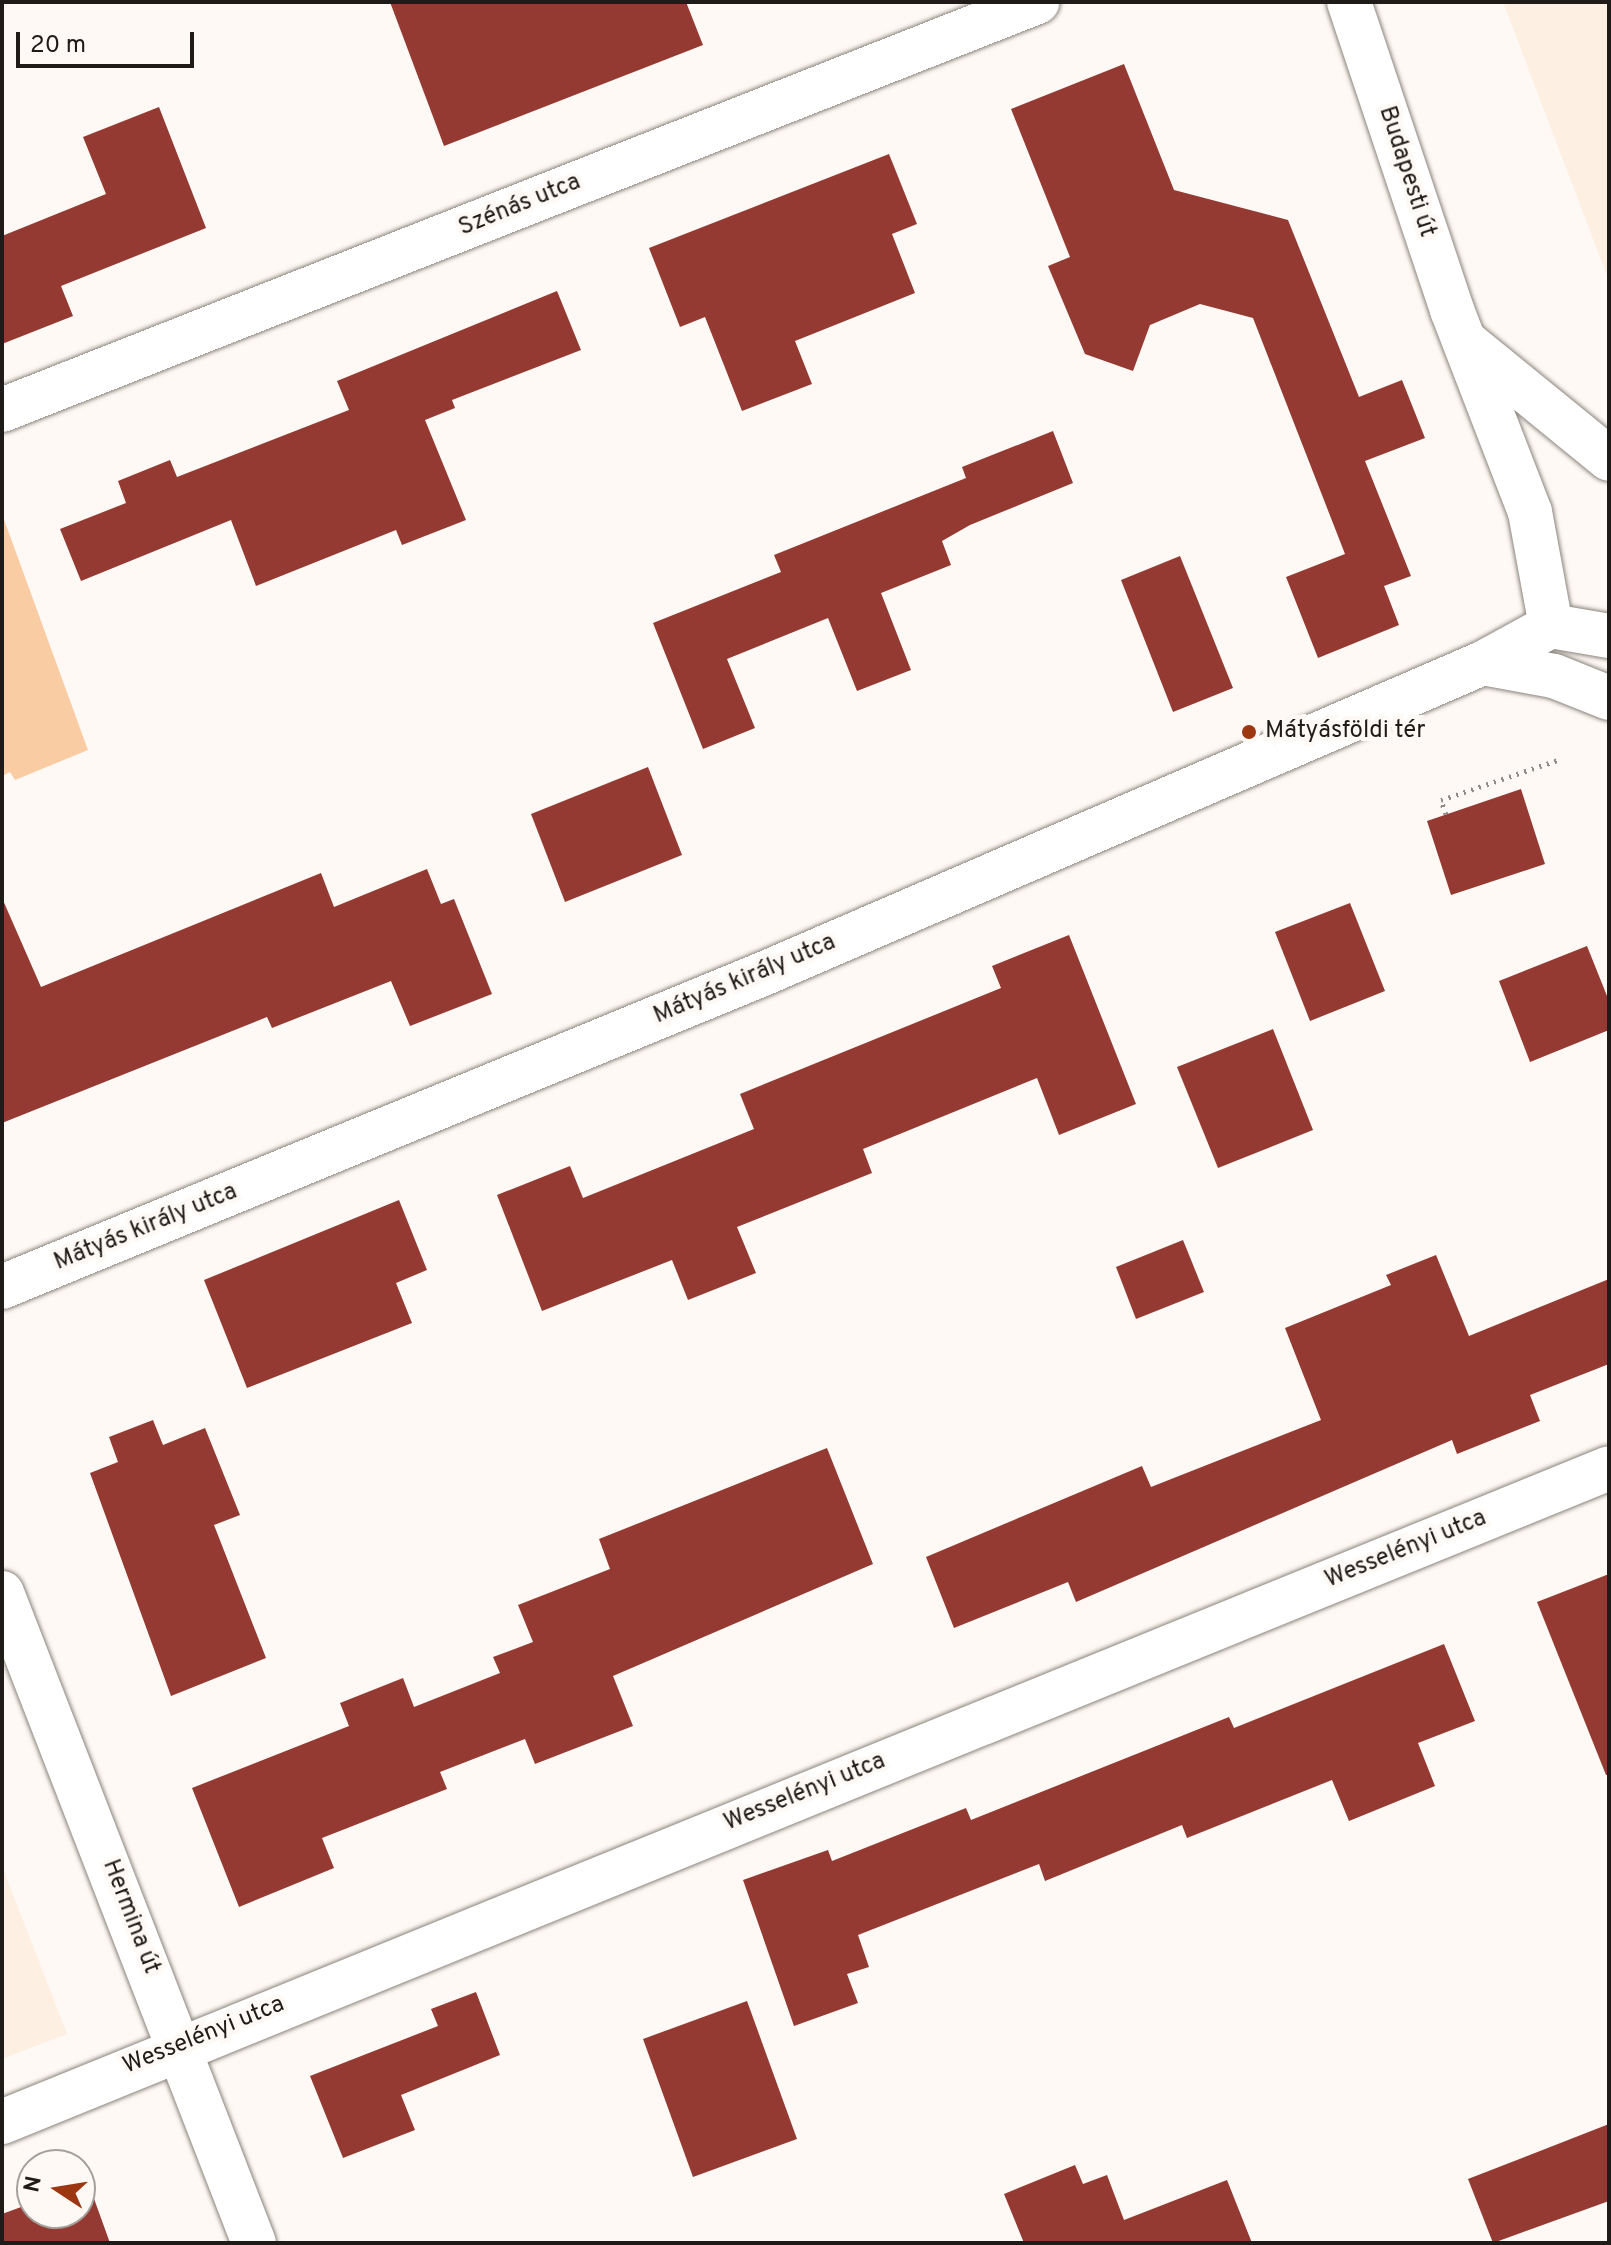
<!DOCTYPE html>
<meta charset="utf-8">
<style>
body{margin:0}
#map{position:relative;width:1611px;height:2245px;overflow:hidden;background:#fef9f4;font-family:Overpass,sans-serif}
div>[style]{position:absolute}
.built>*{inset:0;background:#fdefe2}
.green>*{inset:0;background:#f9cca3}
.building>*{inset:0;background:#953933}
.path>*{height:5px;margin-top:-2.5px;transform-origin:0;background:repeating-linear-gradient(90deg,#8f8b87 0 2px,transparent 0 8px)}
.roads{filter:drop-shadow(0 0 2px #8b847d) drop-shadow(0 0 2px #8b847d)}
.minor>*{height:44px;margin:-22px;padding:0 22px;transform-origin:22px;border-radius:22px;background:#fff}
.dots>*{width:22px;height:22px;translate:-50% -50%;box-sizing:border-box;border:4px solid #fef9f4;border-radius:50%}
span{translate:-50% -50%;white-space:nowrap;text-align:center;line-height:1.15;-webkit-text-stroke:8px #fef9f4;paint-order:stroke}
.street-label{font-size:24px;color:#1e1b18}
.poi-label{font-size:24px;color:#1e1b18}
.left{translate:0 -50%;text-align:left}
.frame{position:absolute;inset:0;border:4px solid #1e1b18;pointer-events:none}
.north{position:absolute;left:16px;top:2149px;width:80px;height:80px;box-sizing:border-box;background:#fef9f4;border:2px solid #a4a09c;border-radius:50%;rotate:282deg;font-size:22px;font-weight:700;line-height:32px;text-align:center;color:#1e1b18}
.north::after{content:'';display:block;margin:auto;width:28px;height:36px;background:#9d3711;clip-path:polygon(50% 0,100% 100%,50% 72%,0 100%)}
.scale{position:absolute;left:16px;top:32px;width:178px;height:36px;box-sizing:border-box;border:4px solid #1e1b18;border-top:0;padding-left:10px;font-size:24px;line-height:28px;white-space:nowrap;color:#1e1b18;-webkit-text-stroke:6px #fef9f4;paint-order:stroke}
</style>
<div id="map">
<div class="built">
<div style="clip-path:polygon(1503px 2px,1609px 2px,1609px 281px)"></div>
<div style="clip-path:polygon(2px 1866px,67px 2034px,2px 2059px)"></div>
</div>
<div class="green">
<div style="clip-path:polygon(2px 514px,88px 750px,15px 780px,10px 772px,2px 776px)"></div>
</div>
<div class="building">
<div style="clip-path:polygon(390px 2px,686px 2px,703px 45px,444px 146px)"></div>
<div style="clip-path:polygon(1124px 64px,1174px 190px,1288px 220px,1359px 397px,1402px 380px,1425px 438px,1365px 461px,1411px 576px,1384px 586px,1399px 625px,1318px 658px,1286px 577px,1345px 554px,1253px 318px,1200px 304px,1150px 325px,1133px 371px,1085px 354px,1048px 266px,1070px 257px,1011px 109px)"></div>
<div style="clip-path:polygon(159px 107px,206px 228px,61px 286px,73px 316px,2px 344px,2px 236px,106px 194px,83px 137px)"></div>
<div style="clip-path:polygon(889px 154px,917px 224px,892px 234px,915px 293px,795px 341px,812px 384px,742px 411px,705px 317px,680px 327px,649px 248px)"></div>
<div style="clip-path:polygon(557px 291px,581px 350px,452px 400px,455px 408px,425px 420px,466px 520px,402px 545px,396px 530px,256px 586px,231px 520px,81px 581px,60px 529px,126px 503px,118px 481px,170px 460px,177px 477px,349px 410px,337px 381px)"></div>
<div style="clip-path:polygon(1053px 431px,1073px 483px,970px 525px,942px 541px,951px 565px,881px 593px,911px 670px,857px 691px,828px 618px,727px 659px,755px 728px,703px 749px,653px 623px,781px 572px,774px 555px,966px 478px,962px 467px)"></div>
<div style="clip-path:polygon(1180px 556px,1233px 688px,1173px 712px,1121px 580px)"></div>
<div style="clip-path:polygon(648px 767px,682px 855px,565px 902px,531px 814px)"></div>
<div style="clip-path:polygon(1521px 789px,1545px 864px,1451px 895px,1427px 821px)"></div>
<div style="clip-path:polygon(427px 869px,441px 904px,454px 899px,492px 994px,410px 1026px,391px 981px,272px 1028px,267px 1017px,2px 1123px,2px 898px,41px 987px,321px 873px,334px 907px)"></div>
<div style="clip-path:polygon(1350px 903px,1385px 991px,1310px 1021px,1275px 932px)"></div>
<div style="clip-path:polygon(1069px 935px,1136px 1104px,1059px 1135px,1037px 1078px,863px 1149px,872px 1173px,737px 1227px,756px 1273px,688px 1300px,672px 1260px,542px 1311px,497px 1195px,570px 1166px,583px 1198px,754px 1129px,740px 1094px,1001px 988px,992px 966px)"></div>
<div style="clip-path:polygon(1587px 946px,1609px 1001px,1609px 1030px,1530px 1062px,1499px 981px)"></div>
<div style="clip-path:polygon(1273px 1029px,1313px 1130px,1218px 1168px,1177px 1067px)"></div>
<div style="clip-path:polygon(399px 1200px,427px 1270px,396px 1283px,412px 1323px,247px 1388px,204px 1280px)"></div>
<div style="clip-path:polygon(1183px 1240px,1204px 1292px,1136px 1319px,1116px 1267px)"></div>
<div style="clip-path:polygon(1436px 1255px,1469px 1336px,1609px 1279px,1609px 1364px,1530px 1395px,1540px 1421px,1457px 1454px,1452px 1440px,1076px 1602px,1068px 1582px,954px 1628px,926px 1557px,1142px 1466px,1151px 1487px,1321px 1420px,1285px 1328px,1391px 1285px,1386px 1275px)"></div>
<div style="clip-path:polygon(153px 1420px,163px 1445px,205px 1428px,240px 1515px,214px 1525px,266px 1658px,171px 1696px,90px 1473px,118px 1462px,109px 1437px)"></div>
<div style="clip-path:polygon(827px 1448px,873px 1564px,613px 1676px,633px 1726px,535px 1764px,525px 1739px,440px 1772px,447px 1789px,322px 1838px,334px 1868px,239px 1907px,192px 1788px,349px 1726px,340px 1703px,403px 1678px,414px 1707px,500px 1673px,493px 1657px,533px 1642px,518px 1605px,610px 1569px,599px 1539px)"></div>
<div style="clip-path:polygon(1609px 1574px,1609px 1775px,1606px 1775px,1537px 1602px)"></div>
<div style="clip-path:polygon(1444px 1644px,1475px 1721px,1418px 1743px,1435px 1786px,1349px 1821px,1332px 1780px,1187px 1838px,1182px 1825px,1045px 1881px,1039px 1864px,858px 1935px,869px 1967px,847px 1974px,858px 2003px,794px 2026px,743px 1880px,828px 1850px,832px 1861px,966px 1808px,971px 1820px,1229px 1717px,1234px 1728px)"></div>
<div style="clip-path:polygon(476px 1992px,500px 2055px,401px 2095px,415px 2130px,343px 2158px,310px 2076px,438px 2026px,431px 2009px)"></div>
<div style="clip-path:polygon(747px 2001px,797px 2139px,693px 2177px,643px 2039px)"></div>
<div style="clip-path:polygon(1609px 2124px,1609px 2201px,1493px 2243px,1468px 2179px)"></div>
<div style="clip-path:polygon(1075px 2165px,1083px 2184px,1107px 2175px,1124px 2220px,1227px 2180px,1252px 2243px,1024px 2243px,1004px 2194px)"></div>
<div style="clip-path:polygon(88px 2182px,110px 2243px,2px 2243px,2px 2214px,32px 2203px,32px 2213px,80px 2213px,80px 2185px)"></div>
</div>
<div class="path">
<div style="left:1446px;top:814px;width:15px;rotate:-110deg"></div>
<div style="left:1441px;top:800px;width:127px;rotate:-18.9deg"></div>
</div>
<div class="roads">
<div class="minor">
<div style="left:1349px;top:2px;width:325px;rotate:71.5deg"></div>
<div style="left:1452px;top:310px;width:217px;rotate:68.9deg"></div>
<div style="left:1530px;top:512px;width:116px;rotate:79.6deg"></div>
<div style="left:1467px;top:343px;width:183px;rotate:39.2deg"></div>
<div style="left:2px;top:410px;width:1113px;rotate:-21.51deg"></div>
<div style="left:1483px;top:663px;width:72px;rotate:10.4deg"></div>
<div style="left:1554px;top:676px;width:59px;rotate:21.8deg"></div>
<div style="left:2px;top:1287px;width:823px;rotate:-22.36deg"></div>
<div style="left:763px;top:974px;width:784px;rotate:-23.36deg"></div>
<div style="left:1483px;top:663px;width:77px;rotate:-28.6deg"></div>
<div style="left:1551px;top:626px;width:59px;rotate:9.8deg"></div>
<div style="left:2px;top:1593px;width:697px;rotate:68.81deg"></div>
<div style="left:2px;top:2122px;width:1735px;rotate:-22.14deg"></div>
</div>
</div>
<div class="dots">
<div style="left:1249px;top:732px;background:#9d3711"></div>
</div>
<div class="street-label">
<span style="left:1406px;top:172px;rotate:72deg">Budapesti út</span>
<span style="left:520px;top:206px;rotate:-22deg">Szénás utca</span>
<span style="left:745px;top:980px;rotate:-23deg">Mátyás király utca</span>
<span style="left:146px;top:1228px;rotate:-22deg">Mátyás király utca</span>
<span style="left:1406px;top:1550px;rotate:-22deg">Wesselényi utca</span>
<span style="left:805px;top:1793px;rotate:-22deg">Wesselényi utca</span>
<span style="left:130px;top:1917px;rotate:69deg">Hermina út</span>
<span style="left:204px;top:2036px;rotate:-22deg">Wesselényi utca</span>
</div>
<div class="poi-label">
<span class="left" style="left:1265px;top:732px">Mátyásföldi tér</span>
</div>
<div class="frame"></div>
<div class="north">N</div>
<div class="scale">20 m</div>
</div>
